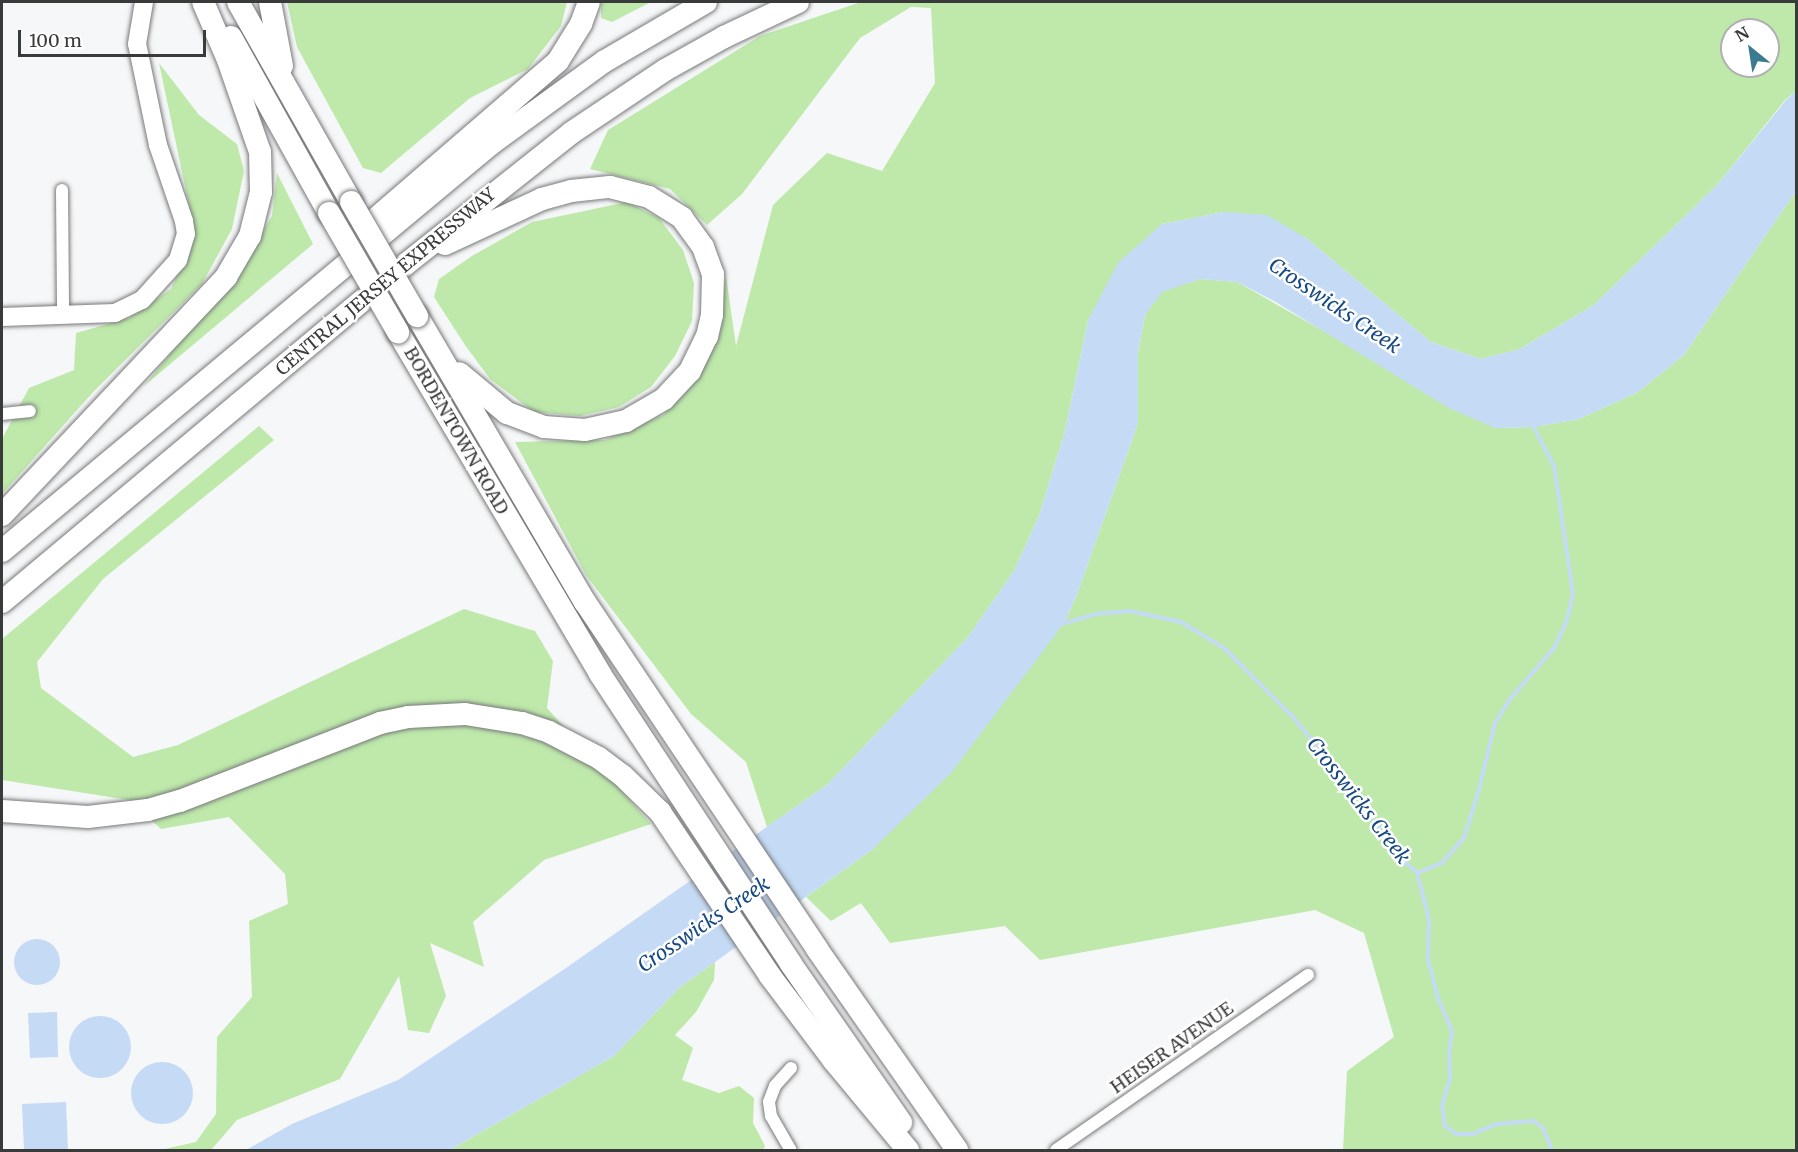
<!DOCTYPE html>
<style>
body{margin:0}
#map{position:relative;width:1798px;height:1152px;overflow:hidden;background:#f6f7f8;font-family:Merriweather,serif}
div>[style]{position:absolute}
.green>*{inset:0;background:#bee9ab}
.water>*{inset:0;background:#c5daf5}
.round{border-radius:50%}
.stream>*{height:4px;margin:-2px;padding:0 2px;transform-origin:2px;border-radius:2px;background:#c5daf5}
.roads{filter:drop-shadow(0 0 2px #78797a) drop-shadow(0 0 2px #78797a)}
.street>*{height:12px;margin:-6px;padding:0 6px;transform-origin:6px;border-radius:6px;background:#fff}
.secondary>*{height:18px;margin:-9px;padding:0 9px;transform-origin:9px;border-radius:9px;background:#fff}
.highway>*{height:22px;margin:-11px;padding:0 11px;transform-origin:11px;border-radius:11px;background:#fff}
.bridges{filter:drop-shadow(0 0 2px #78797a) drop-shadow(0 0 2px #78797a)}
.highway-bridge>*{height:22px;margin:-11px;padding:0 11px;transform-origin:11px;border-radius:11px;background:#fff}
span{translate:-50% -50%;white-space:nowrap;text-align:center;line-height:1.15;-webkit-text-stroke:5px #fff;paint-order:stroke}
.street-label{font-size:18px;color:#393a3a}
.water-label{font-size:20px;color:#174983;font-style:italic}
.frame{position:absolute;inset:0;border:3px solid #393a3a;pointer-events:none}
.north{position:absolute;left:1720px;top:18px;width:60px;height:60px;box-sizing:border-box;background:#fff;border:2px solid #b0b0b0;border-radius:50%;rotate:330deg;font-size:16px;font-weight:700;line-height:24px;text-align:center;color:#393a3a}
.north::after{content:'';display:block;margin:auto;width:21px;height:27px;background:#3c7a90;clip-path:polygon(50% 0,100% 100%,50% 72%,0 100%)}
.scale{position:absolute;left:18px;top:30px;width:188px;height:27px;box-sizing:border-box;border:3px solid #393a3a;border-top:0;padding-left:8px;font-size:18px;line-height:21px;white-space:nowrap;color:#393a3a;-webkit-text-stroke:4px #fff;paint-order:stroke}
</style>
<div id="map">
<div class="green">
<div style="clip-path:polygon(287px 2px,567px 2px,561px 26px,528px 69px,470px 98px,381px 173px,363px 168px,297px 47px)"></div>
<div style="clip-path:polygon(601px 2px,651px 2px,612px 22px,601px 18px)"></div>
<div style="clip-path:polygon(evenodd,861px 2px,1796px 2px,1796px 91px,1785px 100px,1718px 184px,1594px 305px,1520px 349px,1481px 359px,1431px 342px,1306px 238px,1224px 212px,1162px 224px,1088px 320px,1065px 431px,1039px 516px,1014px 571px,968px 637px,828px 784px,767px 827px,746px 762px,691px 714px,586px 575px,515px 442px,605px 440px,663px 415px,700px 375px,720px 324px,726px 276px,736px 346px,773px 205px,827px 153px,882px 171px,935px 83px,931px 8px,911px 7px,860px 38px,742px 194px,707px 225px,670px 189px,590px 169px,608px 130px,760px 36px,861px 2px,1732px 30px,1768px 30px,1768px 66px,1732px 66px,1732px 30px)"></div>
<div style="clip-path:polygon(159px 63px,199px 115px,237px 144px,244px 171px,232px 229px,202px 284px,94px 391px,2px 494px,2px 439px,29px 388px,74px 370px,76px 333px,129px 318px,171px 289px,189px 247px,189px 205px)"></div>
<div style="clip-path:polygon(277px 173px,313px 244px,144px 386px,241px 268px,272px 216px)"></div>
<div style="clip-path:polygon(1796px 191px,1796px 1150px,1343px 1150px,1347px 1071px,1394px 1037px,1364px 933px,1315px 910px,1040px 960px,1005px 926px,890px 943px,861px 903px,831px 921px,806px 897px,873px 849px,1064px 623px,1076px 597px,1138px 423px,1138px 353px,1145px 315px,1162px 291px,1200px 279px,1237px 282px,1495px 428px,1534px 427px,1579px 419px,1638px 392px,1684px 355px)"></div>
<div style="clip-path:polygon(627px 202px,659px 218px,683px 250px,694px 283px,692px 321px,675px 356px,651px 387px,619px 407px,580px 416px,534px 412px,490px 379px,465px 345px,434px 297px,439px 279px,472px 256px,532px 222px)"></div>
<div style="clip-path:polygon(259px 426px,274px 440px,103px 579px,37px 662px,41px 688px,133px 757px,178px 745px,464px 609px,535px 631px,553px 661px,547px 708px,651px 824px,544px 860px,473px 922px,484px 967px,430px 943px,446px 996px,429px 1033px,408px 1030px,399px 976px,340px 1079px,237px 1120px,211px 1150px,160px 1150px,196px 1142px,216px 1114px,217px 1037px,252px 997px,249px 921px,288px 904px,285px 874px,229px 817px,161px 829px,129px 800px,2px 780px,2px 639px)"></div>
<div style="clip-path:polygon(715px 962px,714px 980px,696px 1012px,675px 1035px,693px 1048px,682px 1080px,719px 1093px,739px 1086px,754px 1098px,753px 1123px,765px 1146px,763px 1150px,450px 1150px,614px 1056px,680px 987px)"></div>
</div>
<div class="water">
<div style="clip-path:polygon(1796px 91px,1796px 191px,1684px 355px,1638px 392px,1579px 419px,1534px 427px,1495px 428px,1449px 408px,1274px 301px,1237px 282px,1200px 279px,1162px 292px,1145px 315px,1138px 353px,1138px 423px,1076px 597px,1064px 623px,951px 773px,873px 849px,680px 987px,614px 1056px,450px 1150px,246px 1150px,292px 1124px,398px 1080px,566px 968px,828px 784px,968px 637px,1014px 571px,1039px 516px,1065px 431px,1088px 320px,1118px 263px,1162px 224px,1224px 212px,1267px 215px,1306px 238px,1431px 342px,1481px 359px,1520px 349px,1594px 305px,1718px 184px,1786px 100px)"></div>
<div class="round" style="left:14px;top:939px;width:46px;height:46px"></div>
<div style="clip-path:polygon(57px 1012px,58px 1057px,30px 1058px,28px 1013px)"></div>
<div class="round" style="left:69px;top:1016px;width:62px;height:62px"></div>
<div class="round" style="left:131px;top:1062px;width:62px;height:62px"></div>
<div style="clip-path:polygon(66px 1102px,68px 1150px,24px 1150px,22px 1104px)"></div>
</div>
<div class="stream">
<div style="left:1061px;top:624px;width:35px;rotate:-16deg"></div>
<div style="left:1095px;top:614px;width:35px;rotate:-5deg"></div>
<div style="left:1130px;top:611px;width:52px;rotate:12.2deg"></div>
<div style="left:1181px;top:622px;width:50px;rotate:31.2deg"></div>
<div style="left:1224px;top:648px;width:99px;rotate:45deg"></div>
<div style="left:1294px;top:718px;width:109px;rotate:51.3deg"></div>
<div style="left:1362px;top:803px;width:60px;rotate:56.6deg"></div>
<div style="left:1395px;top:853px;width:30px;rotate:42deg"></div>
<div style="left:1417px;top:873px;width:27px;rotate:-22deg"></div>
<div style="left:1442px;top:863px;width:33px;rotate:-49deg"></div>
<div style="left:1464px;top:838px;width:47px;rotate:-72.7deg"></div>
<div style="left:1478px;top:793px;width:72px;rotate:-76.3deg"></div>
<div style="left:1495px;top:723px;width:28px;rotate:-58deg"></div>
<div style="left:1510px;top:699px;width:67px;rotate:-49.2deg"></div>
<div style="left:1554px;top:648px;width:31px;rotate:-65deg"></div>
<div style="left:1567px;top:620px;width:27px;rotate:-77deg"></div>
<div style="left:1573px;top:594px;width:129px;rotate:-98.4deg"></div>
<div style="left:1554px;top:466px;width:47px;rotate:-117.6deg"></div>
<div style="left:1417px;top:873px;width:48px;rotate:75.4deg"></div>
<div style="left:1429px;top:919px;width:40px;rotate:91.4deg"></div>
<div style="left:1428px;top:959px;width:38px;rotate:76deg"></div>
<div style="left:1437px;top:996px;width:38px;rotate:67deg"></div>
<div style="left:1452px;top:1031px;width:25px;rotate:97deg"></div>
<div style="left:1449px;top:1056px;width:23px;rotate:88deg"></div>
<div style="left:1450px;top:1079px;width:27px;rotate:107deg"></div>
<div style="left:1442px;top:1105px;width:21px;rotate:82deg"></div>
<div style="left:1445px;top:1126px;width:14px;rotate:36deg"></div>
<div style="left:1456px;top:1134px;width:17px"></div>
<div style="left:1473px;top:1134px;width:26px;rotate:-23deg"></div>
<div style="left:1497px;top:1124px;width:37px;rotate:-5deg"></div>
<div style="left:1534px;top:1121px;width:11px;rotate:38deg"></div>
<div style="left:1543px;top:1128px;width:24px;rotate:68deg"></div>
</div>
<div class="roads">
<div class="street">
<div style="left:62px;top:190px;width:126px;rotate:89.5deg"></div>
<div style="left:2px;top:414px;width:28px;rotate:-6deg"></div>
<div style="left:791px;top:1068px;width:24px;rotate:132deg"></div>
<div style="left:775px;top:1086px;width:17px;rotate:111deg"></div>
<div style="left:769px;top:1102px;width:14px;rotate:82deg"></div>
<div style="left:771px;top:1116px;width:39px;rotate:60deg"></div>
<div style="left:1056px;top:1150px;width:307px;rotate:-34.8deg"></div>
</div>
<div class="secondary">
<div style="left:2px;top:317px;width:113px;rotate:-2deg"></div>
<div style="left:115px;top:313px;width:30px;rotate:-26deg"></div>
<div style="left:142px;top:300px;width:54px;rotate:-48deg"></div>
<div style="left:178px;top:260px;width:27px;rotate:-73deg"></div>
<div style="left:186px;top:234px;width:13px;rotate:-99deg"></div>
<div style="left:184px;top:221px;width:80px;rotate:-108.9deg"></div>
<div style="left:158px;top:145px;width:103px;rotate:-101.7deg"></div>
<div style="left:137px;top:44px;width:43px;rotate:-80.5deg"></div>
</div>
<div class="highway">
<div style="left:238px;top:2px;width:230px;rotate:60.5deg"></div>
<div style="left:270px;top:2px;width:65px;rotate:79.4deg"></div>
<div style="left:231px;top:37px;width:201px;rotate:60.9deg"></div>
<div style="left:352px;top:239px;width:272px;rotate:-40.8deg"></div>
<div style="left:558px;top:61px;width:44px;rotate:-58.1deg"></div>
<div style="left:581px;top:24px;width:23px;rotate:-70deg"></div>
<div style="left:445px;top:244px;width:107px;rotate:-24.9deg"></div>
<div style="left:542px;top:199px;width:30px;rotate:-15deg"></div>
<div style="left:571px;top:191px;width:39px;rotate:-6deg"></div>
<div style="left:610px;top:187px;width:40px;rotate:14.4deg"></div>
<div style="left:649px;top:197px;width:39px;rotate:32deg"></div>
<div style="left:682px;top:218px;width:36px;rotate:54deg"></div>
<div style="left:703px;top:247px;width:29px;rotate:70deg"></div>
<div style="left:713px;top:274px;width:41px;rotate:91.4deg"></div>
<div style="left:712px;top:315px;width:22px;rotate:103deg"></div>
<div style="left:707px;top:336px;width:39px;rotate:116deg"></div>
<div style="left:690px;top:371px;width:38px;rotate:133deg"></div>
<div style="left:664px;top:399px;width:44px;rotate:149.9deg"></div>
<div style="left:626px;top:421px;width:42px;rotate:167.6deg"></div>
<div style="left:585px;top:430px;width:41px;rotate:-175.8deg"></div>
<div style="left:544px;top:427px;width:40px;rotate:-159deg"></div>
<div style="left:507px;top:413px;width:62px;rotate:-140.2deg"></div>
<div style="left:417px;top:316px;width:332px;rotate:59.6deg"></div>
<div style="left:585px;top:602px;width:417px;rotate:56.2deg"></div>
<div style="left:817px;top:949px;width:245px;rotate:55.1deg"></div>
<div style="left:398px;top:332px;width:397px;rotate:59.4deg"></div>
<div style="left:600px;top:674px;width:347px;rotate:56.6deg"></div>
<div style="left:791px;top:964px;width:193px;rotate:55.2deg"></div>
<div style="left:2px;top:515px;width:327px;rotate:-46.7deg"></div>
<div style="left:226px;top:277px;width:48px;rotate:-59.7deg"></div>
<div style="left:250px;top:236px;width:45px;rotate:-76deg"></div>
<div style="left:261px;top:192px;width:40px;rotate:-91.4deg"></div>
<div style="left:260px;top:152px;width:97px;rotate:-109.2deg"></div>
<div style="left:228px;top:60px;width:63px;rotate:-113.3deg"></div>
<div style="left:2px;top:551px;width:638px;rotate:-39.78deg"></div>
<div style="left:492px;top:143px;width:140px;rotate:-36deg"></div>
<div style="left:605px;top:61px;width:117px;rotate:-30.3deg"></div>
<div style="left:2px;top:602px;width:527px;rotate:-39.92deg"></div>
<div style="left:406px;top:264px;width:211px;rotate:-38.4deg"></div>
<div style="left:571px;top:133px;width:113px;rotate:-33.8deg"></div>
<div style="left:665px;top:70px;width:68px;rotate:-29.2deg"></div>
<div style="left:724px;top:37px;width:82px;rotate:-25.3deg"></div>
<div style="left:2px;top:811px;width:86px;rotate:4deg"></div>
<div style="left:88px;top:817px;width:60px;rotate:-6.7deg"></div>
<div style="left:148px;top:810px;width:33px;rotate:-16deg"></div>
<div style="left:180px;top:801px;width:215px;rotate:-21.3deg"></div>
<div style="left:380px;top:723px;width:29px;rotate:-12deg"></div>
<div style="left:408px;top:717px;width:57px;rotate:-3deg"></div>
<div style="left:465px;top:714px;width:58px;rotate:9deg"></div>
<div style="left:522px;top:723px;width:28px;rotate:18deg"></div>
<div style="left:549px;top:732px;width:56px;rotate:27.5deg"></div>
<div style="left:599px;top:758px;width:30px;rotate:37deg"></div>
<div style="left:623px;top:776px;width:52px;rotate:44.2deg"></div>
<div style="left:660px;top:812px;width:197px;rotate:56.1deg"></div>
<div style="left:770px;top:976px;width:106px;rotate:53deg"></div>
<div style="left:834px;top:1061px;width:116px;rotate:50.3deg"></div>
</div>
</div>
<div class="bridges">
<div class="highway-bridge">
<div style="left:351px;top:202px;width:132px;rotate:59.9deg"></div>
<div style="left:329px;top:213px;width:138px;rotate:59.9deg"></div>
</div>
</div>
<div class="street-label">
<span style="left:386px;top:282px;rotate:-40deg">CENTRAL JERSEY EXPRESSWAY</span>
<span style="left:456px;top:431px;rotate:60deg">BORDENTOWN ROAD</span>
<span style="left:1172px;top:1048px;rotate:-35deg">HEISER AVENUE</span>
</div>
<div class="water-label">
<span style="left:1335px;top:305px;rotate:34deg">Crosswicks Creek</span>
<span style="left:1359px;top:800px;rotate:52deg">Crosswicks Creek</span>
<span style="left:703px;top:924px;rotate:-34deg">Crosswicks Creek</span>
</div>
<div class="frame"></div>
<div class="north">N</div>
<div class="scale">100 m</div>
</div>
